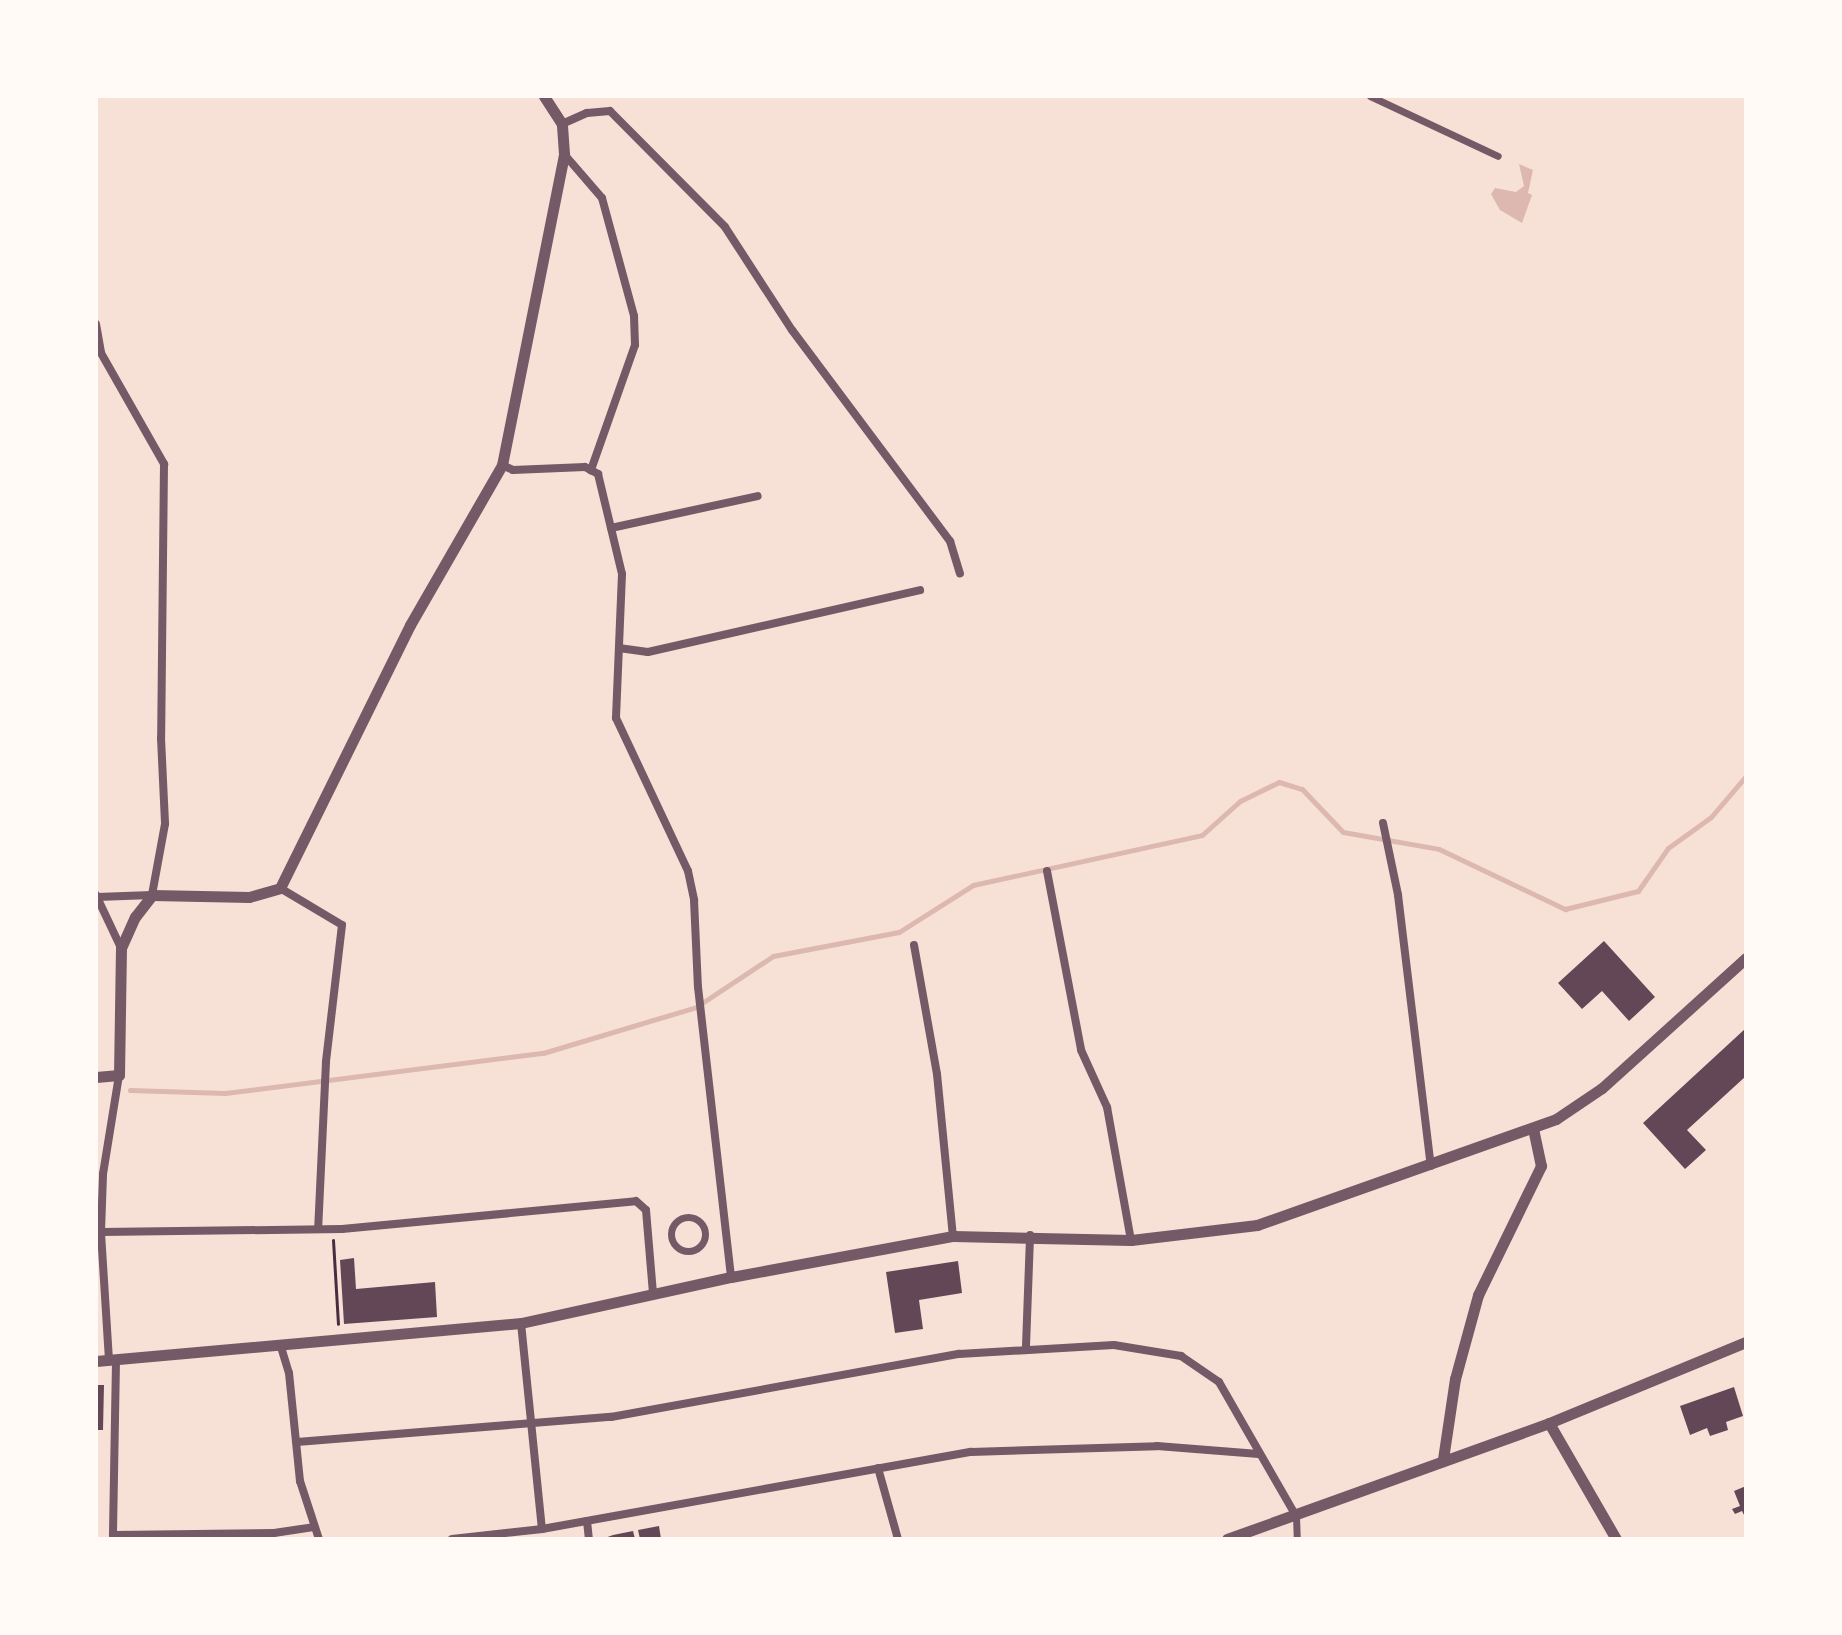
<!DOCTYPE html>
<style>
body{margin:0}
#map{position:relative;width:1842px;height:1635px;overflow:hidden;background:#f7e1d7;font-family:Manrope,sans-serif}
div>[style]{position:absolute}
.water>*{inset:0;background:#dcb8b0}
.stream>*{height:5px;margin:-2.5px;padding:0 2.5px;transform-origin:2.5px;border-radius:2.5px;background:#dcb8b0}
.building>*{inset:0;background:#644757}
.path>*{height:3px;margin:-1.5px;padding:0 1.5px;transform-origin:1.5px;border-radius:1.5px;background:#4a2c40}
.pedestrian>*{height:7px;margin:-3.5px;padding:0 3.5px;transform-origin:3.5px;border-radius:3.5px;background:#755966}
.pedestrian>.ring{margin:-3.5px;padding:0;box-sizing:content-box;background:none;border:7px solid #755966;border-radius:50%}
.minor>*{height:8px;margin:-4px;padding:0 4px;transform-origin:4px;border-radius:4px;background:#755966}
.tertiary>*{height:11px;margin:-5.5px;padding:0 5.5px;transform-origin:5.5px;border-radius:5.5px;background:#755966}
span{translate:-50% -50%;white-space:nowrap;text-align:center;line-height:1.15;-webkit-text-stroke:6px #fffaf5;paint-order:stroke}
.frame{position:absolute;inset:0;border:98px solid #fffaf5;pointer-events:none}
</style>
<div id="map">
<div class="water">
<div style="clip-path:polygon(1519px 164px,1533px 170px,1528px 193px,1532px 195px,1522px 223px,1500px 210px,1491px 194px,1495px 188px,1516px 192px,1524px 186px)"></div>
</div>
<div class="stream">
<div style="left:130px;top:1090px;width:95px;rotate:1.8deg"></div>
<div style="left:225px;top:1093px;width:321px;rotate:-7.2deg"></div>
<div style="left:543px;top:1053px;width:160px;rotate:-16.7deg"></div>
<div style="left:696px;top:1007px;width:92px;rotate:-33.5deg"></div>
<div style="left:773px;top:956px;width:128px;rotate:-10.8deg"></div>
<div style="left:899px;top:932px;width:88px;rotate:-32.4deg"></div>
<div style="left:973px;top:885px;width:234px;rotate:-12.3deg"></div>
<div style="left:1202px;top:835px;width:51px;rotate:-41.8deg"></div>
<div style="left:1240px;top:801px;width:43px;rotate:-26deg"></div>
<div style="left:1279px;top:782px;width:24px;rotate:17deg"></div>
<div style="left:1302px;top:789px;width:59px;rotate:46.4deg"></div>
<div style="left:1343px;top:832px;width:97px;rotate:10deg"></div>
<div style="left:1439px;top:849px;width:140px;rotate:25.5deg"></div>
<div style="left:1565px;top:909px;width:75px;rotate:-13.9deg"></div>
<div style="left:1638px;top:891px;width:52px;rotate:-55.1deg"></div>
<div style="left:1668px;top:848px;width:53px;rotate:-35.8deg"></div>
<div style="left:1711px;top:817px;width:54px;rotate:-49.5deg"></div>
</div>
<div class="building">
<div style="clip-path:polygon(1604px 941px,1655px 997px,1629px 1021px,1602px 991px,1582px 1009px,1558px 983px)"></div>
<div style="clip-path:polygon(1746px 1028px,1746px 1076px,1687px 1130px,1706px 1150px,1685px 1169px,1643px 1123px)"></div>
<div style="clip-path:polygon(354px 1258px,356px 1289px,435px 1282px,437px 1317px,344px 1324px,340px 1260px)"></div>
<div style="clip-path:polygon(958px 1261px,962px 1293px,919px 1300px,923px 1329px,895px 1333px,886px 1272px)"></div>
<div style="clip-path:polygon(96px 1385px,104px 1385px,103px 1430px,96px 1430px)"></div>
<div style="clip-path:polygon(1734px 1387px,1743px 1416px,1726px 1422px,1728px 1430px,1710px 1436px,1707px 1428px,1690px 1435px,1680px 1406px)"></div>
<div style="clip-path:polygon(1746px 1486px,1746px 1519px,1742px 1511px,1735px 1514px,1732px 1509px,1740px 1506px,1734px 1491px)"></div>
<div style="clip-path:polygon(659px 1526px,661px 1539px,640px 1539px,638px 1530px)"></div>
<div style="clip-path:polygon(633px 1531px,635px 1539px,602px 1539px,613px 1535px)"></div>
</div>
<div class="path">
<div style="left:333px;top:1240px;width:84px;rotate:86.6deg"></div>
</div>
<div class="pedestrian">
<div style="left:1370px;top:96px;width:141px;rotate:25.1deg"></div>
<div class="ring" style="left:671px;top:1217px;width:27px;height:27px"></div>
<div style="left:1296px;top:1516px;width:23px;rotate:88deg"></div>
</div>
<div class="minor">
<div style="left:562px;top:124px;width:27px;rotate:-24deg"></div>
<div style="left:587px;top:113px;width:23px;rotate:-5deg"></div>
<div style="left:610px;top:111px;width:163px;rotate:45.2deg"></div>
<div style="left:725px;top:227px;width:123px;rotate:57deg"></div>
<div style="left:792px;top:330px;width:264px;rotate:53.2deg"></div>
<div style="left:950px;top:541px;width:34px;rotate:73deg"></div>
<div style="left:564px;top:154px;width:58px;rotate:49.2deg"></div>
<div style="left:602px;top:198px;width:122px;rotate:74.8deg"></div>
<div style="left:634px;top:316px;width:29px;rotate:88deg"></div>
<div style="left:635px;top:345px;width:133px;rotate:109.4deg"></div>
<div style="left:96px;top:324px;width:29px;rotate:80deg"></div>
<div style="left:101px;top:353px;width:128px;rotate:60.4deg"></div>
<div style="left:164px;top:464px;width:274px;rotate:90.6deg"></div>
<div style="left:161px;top:738px;width:86px;rotate:87.3deg"></div>
<div style="left:165px;top:824px;width:72px;rotate:100.4deg"></div>
<div style="left:152px;top:895px;width:55px;rotate:177.9deg"></div>
<div style="left:502px;top:465px;width:12px;rotate:24deg"></div>
<div style="left:513px;top:470px;width:72px;rotate:-2.4deg"></div>
<div style="left:585px;top:467px;width:15px;rotate:28deg"></div>
<div style="left:598px;top:474px;width:103px;rotate:76.5deg"></div>
<div style="left:622px;top:574px;width:144px;rotate:92.4deg"></div>
<div style="left:616px;top:718px;width:169px;rotate:64.8deg"></div>
<div style="left:688px;top:871px;width:30px;rotate:78deg"></div>
<div style="left:694px;top:900px;width:87px;rotate:87.4deg"></div>
<div style="left:698px;top:987px;width:292px;rotate:83.5deg"></div>
<div style="left:611px;top:528px;width:150px;rotate:-12.3deg"></div>
<div style="left:619px;top:648px;width:29px;rotate:8deg"></div>
<div style="left:648px;top:652px;width:279px;rotate:-12.8deg"></div>
<div style="left:1383px;top:823px;width:74px;rotate:78.2deg"></div>
<div style="left:1398px;top:895px;width:273px;rotate:83.1deg"></div>
<div style="left:1047px;top:871px;width:182px;rotate:79.2deg"></div>
<div style="left:1081px;top:1050px;width:63px;rotate:65.5deg"></div>
<div style="left:1107px;top:1107px;width:135px;rotate:79.8deg"></div>
<div style="left:280px;top:888px;width:72px;rotate:30.8deg"></div>
<div style="left:342px;top:925px;width:138px;rotate:96.7deg"></div>
<div style="left:326px;top:1062px;width:167px;rotate:92.7deg"></div>
<div style="left:96px;top:895px;width:59px;rotate:64.7deg"></div>
<div style="left:914px;top:945px;width:131px;rotate:79.9deg"></div>
<div style="left:937px;top:1074px;width:163px;rotate:84.4deg"></div>
<div style="left:101px;top:1232px;width:241px;rotate:-0.7deg"></div>
<div style="left:342px;top:1229px;width:295px;rotate:-5.4deg"></div>
<div style="left:636px;top:1201px;width:13px;rotate:42deg"></div>
<div style="left:646px;top:1210px;width:84px;rotate:85.2deg"></div>
<div style="left:521px;top:1323px;width:207px;rotate:84.2deg"></div>
<div style="left:1026px;top:1346px;width:111px;rotate:-87.9deg"></div>
<div style="left:281px;top:1347px;width:27px;rotate:73deg"></div>
<div style="left:289px;top:1373px;width:109px;rotate:84.2deg"></div>
<div style="left:300px;top:1481px;width:61px;rotate:71.9deg"></div>
<div style="left:109px;top:1360px;width:128px;rotate:-93.6deg"></div>
<div style="left:101px;top:1232px;width:58px;rotate:-88deg"></div>
<div style="left:103px;top:1174px;width:100px;rotate:-80.8deg"></div>
<div style="left:116px;top:1361px;width:174px;rotate:91deg"></div>
<div style="left:113px;top:1535px;width:161px;rotate:-0.7deg"></div>
<div style="left:274px;top:1533px;width:40px;rotate:-8.5deg"></div>
<div style="left:297px;top:1442px;width:315px;rotate:-4.6deg"></div>
<div style="left:611px;top:1417px;width:354px;rotate:-10.3deg"></div>
<div style="left:959px;top:1354px;width:155px;rotate:-3.3deg"></div>
<div style="left:1114px;top:1345px;width:68px;rotate:9.3deg"></div>
<div style="left:1181px;top:1356px;width:46px;rotate:34.4deg"></div>
<div style="left:1219px;top:1382px;width:155px;rotate:60.1deg"></div>
<div style="left:878px;top:1468px;width:74px;rotate:74.3deg"></div>
<div style="left:587px;top:1521px;width:18px;rotate:84deg"></div>
<div style="left:452px;top:1539px;width:91px;rotate:-6.3deg"></div>
<div style="left:542px;top:1529px;width:436px;rotate:-10.2deg"></div>
<div style="left:971px;top:1452px;width:186px;rotate:-1.8deg"></div>
<div style="left:1157px;top:1446px;width:102px;rotate:4.5deg"></div>
</div>
<div class="tertiary">
<div style="left:96px;top:1077px;width:23px;rotate:-5deg"></div>
<div style="left:119px;top:1075px;width:127px;rotate:-89.1deg"></div>
<div style="left:121px;top:948px;width:34px;rotate:-66deg"></div>
<div style="left:135px;top:917px;width:28px;rotate:-52deg"></div>
<div style="left:152px;top:895px;width:97px;rotate:1.2deg"></div>
<div style="left:249px;top:897px;width:32px;rotate:-16deg"></div>
<div style="left:280px;top:888px;width:293px;rotate:-63.7deg"></div>
<div style="left:410px;top:625px;width:185px;rotate:-60.1deg"></div>
<div style="left:502px;top:465px;width:317px;rotate:-78.7deg"></div>
<div style="left:564px;top:154px;width:30px;rotate:-94deg"></div>
<div style="left:562px;top:124px;width:33px;rotate:-123deg"></div>
<div style="left:96px;top:1361px;width:427px;rotate:-5.1deg"></div>
<div style="left:521px;top:1323px;width:215px;rotate:-12.4deg"></div>
<div style="left:731px;top:1277px;width:226px;rotate:-10.5deg"></div>
<div style="left:953px;top:1236px;width:178px;rotate:1.3deg"></div>
<div style="left:1131px;top:1240px;width:127px;rotate:-6.8deg"></div>
<div style="left:1257px;top:1225px;width:317px;rotate:-19.5deg"></div>
<div style="left:1556px;top:1119px;width:55px;rotate:-34deg"></div>
<div style="left:1602px;top:1088px;width:194px;rotate:-42.1deg"></div>
<div style="left:1549px;top:1423px;width:134px;rotate:60deg"></div>
<div style="left:1443px;top:1459px;width:81px;rotate:-81.5deg"></div>
<div style="left:1455px;top:1379px;width:87px;rotate:-74.7deg"></div>
<div style="left:1478px;top:1295px;width:144px;rotate:-64deg"></div>
<div style="left:1541px;top:1166px;width:38px;rotate:-102deg"></div>
<div style="left:1227px;top:1539px;width:342px;rotate:-19.8deg"></div>
<div style="left:1549px;top:1423px;width:213px;rotate:-22.4deg"></div>
</div>
<div class="frame"></div>
</div>
